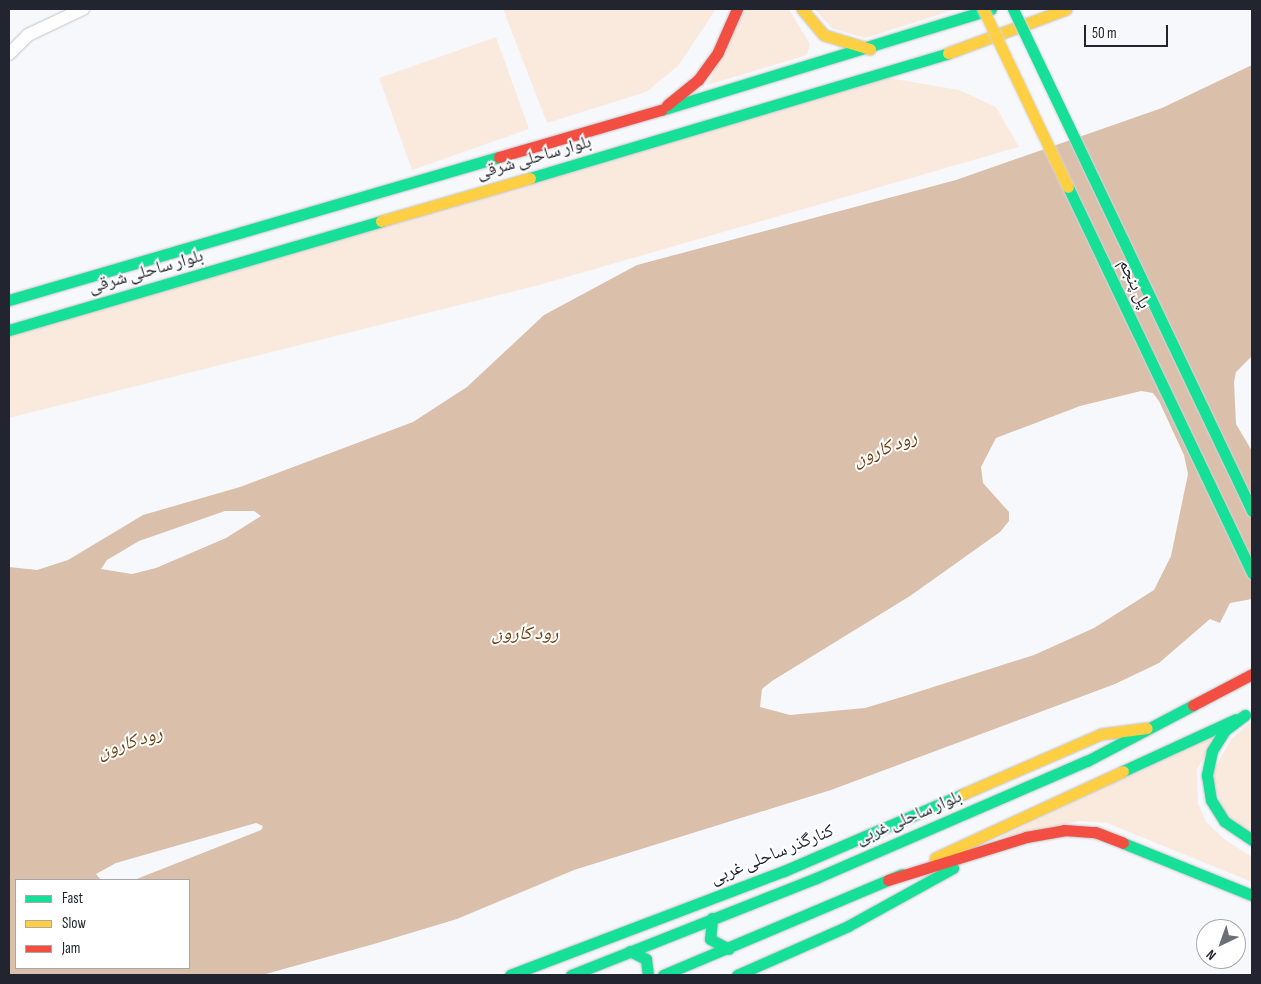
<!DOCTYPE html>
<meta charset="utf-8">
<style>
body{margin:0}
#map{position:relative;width:1261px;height:984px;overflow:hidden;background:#f7f8fb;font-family:"Sofia Sans Condensed","Noto Naskh Arabic",sans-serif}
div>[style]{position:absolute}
.green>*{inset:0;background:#faeade}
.water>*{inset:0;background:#dabfab}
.roads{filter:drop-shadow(0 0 1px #c2c3ca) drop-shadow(0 0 1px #c2c3ca)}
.street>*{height:12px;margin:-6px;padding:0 6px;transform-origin:6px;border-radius:6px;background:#fefefe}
.fast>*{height:11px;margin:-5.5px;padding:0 5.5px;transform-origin:5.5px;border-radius:5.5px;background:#16e098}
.slow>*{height:11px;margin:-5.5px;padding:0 5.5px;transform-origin:5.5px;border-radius:5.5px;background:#ffcf43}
.jam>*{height:11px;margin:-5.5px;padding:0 5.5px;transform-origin:5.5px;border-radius:5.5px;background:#f24e42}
.bridges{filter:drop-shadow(0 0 1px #d4d5d8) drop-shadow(0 0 1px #d4d5d8)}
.fast-bridge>*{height:11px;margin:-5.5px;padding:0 5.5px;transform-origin:5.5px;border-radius:5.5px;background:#16e098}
.slow-bridge>*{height:11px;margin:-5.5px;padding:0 5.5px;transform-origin:5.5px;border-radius:5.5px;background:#ffcf43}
span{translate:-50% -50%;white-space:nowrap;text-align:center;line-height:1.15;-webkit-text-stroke:4px #fff;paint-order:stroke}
.street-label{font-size:18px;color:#22242f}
.water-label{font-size:19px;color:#714010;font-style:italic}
.frame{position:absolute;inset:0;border:10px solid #22242f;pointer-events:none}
.legend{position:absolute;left:15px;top:879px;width:175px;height:90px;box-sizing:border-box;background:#fff;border:1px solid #a7a7ac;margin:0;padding:6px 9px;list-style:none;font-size:15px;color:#22242f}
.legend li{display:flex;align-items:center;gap:10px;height:25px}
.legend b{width:25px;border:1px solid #a7a7ac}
.north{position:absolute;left:1196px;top:919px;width:50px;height:50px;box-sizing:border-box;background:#fff;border:1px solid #a7a7ac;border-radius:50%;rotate:222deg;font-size:14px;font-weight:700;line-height:20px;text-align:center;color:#22242f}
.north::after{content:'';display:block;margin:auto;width:18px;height:22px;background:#6d6e76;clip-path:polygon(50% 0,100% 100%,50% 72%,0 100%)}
.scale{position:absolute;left:1084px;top:25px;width:84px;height:22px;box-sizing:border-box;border:2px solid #22242f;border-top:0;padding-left:6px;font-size:15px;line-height:18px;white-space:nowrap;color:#22242f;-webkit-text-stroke:4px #fff;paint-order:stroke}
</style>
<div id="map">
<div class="green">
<div style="clip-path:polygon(503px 9px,716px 9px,678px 66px,646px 92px,547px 123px)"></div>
<div style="clip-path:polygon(745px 9px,789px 9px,810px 44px,807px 55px,707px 85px)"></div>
<div style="clip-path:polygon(814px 9px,956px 9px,866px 38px,833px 29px)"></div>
<div style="clip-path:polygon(496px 37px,529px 129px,412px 170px,379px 78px)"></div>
<div style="clip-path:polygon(878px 76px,959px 90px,996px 107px,1019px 147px,539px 285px,9px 418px,9px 329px)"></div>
<div style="clip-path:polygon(1252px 721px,1252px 838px,1226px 824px,1212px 773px,1231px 739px)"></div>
<div style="clip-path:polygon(1221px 731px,1197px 769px,1198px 804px,1206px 822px,1224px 839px,1252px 857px,1252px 882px,1107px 823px,1080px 821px,996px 839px)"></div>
</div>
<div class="water">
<div style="clip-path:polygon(evenodd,1252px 65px,1252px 356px,1236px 372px,1234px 382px,1236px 424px,1252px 451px,1252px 599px,1230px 603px,1220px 623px,1210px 619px,1159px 663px,1115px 684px,831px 790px,574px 870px,457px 919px,374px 944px,262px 975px,9px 975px,9px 567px,37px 570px,68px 560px,143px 515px,240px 487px,413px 422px,467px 387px,544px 315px,637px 265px,956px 180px,1162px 108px,1252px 65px,1141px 391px,1153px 393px,1159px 401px,1184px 455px,1188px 474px,1171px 556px,1154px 590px,1094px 628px,1034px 655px,905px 696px,865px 708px,790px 715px,760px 707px,762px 689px,772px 681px,910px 596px,1000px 532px,1009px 521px,1009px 512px,983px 483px,981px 467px,996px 438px,1080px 406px,1141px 391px,1252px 65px,225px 511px,254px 511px,261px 516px,226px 538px,156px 568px,132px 574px,101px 569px,107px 560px,139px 541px,225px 511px,1252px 65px,256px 823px,263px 826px,261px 830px,134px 880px,189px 880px,189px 968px,16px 968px,16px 880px,101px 880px,96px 874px,116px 863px,256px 823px)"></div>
</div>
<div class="roads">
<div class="street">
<div style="left:9px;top:54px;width:27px;rotate:-45deg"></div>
<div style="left:28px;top:35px;width:61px;rotate:-25.3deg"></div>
</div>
<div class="fast">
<div style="left:661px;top:110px;width:345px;rotate:-17deg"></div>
<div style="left:530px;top:178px;width:436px;rotate:-16.6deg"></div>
<div style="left:9px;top:300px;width:510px;rotate:-16.27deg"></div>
<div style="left:9px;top:330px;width:388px;rotate:-16.3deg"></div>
<div style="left:1245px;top:715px;width:25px;rotate:143deg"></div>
<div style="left:1225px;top:730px;width:25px;rotate:122deg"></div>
<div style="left:1212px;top:751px;width:25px;rotate:102deg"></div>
<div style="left:1207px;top:775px;width:25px;rotate:81deg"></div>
<div style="left:1211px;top:800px;width:25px;rotate:58deg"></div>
<div style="left:1224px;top:821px;width:34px;rotate:34deg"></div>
<div style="left:1123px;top:771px;width:124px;rotate:-24.7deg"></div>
<div style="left:1123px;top:843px;width:139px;rotate:22deg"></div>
<div style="left:712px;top:918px;width:21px;rotate:95deg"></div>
<div style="left:710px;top:939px;width:21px;rotate:28deg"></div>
<div style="left:630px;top:951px;width:18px;rotate:27deg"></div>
<div style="left:646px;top:959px;width:16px;rotate:83deg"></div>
<div style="left:510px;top:975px;width:293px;rotate:-20.8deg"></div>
<div style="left:784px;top:871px;width:195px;rotate:-23.3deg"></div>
<div style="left:571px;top:975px;width:264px;rotate:-21.6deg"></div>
<div style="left:816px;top:878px;width:295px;rotate:-23.4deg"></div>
<div style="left:1087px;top:761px;width:120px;rotate:-27.8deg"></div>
<div style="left:663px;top:975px;width:259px;rotate:-22.9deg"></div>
<div style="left:737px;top:975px;width:121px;rotate:-23.8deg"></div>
<div style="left:848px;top:926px;width:120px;rotate:-28.9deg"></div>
</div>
<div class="slow">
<div style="left:802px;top:9px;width:34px;rotate:50deg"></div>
<div style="left:824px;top:35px;width:48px;rotate:16.9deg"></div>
<div style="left:948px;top:53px;width:126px;rotate:-20.4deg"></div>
<div style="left:381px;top:221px;width:155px;rotate:-16.1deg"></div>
<div style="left:963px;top:794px;width:150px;rotate:-23.5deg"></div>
<div style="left:1101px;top:734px;width:46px;rotate:-7.4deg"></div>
<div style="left:935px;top:858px;width:207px;rotate:-24.8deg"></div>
</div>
<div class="jam">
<div style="left:667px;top:105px;width:40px;rotate:-39deg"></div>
<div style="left:698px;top:80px;width:34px;rotate:-54deg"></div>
<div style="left:718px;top:52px;width:47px;rotate:-66.2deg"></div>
<div style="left:499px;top:157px;width:169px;rotate:-16.2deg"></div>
<div style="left:1193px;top:705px;width:67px;rotate:-27.7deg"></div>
<div style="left:888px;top:880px;width:145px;rotate:-17.3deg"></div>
<div style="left:1026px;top:837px;width:39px;rotate:-10deg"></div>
<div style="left:1064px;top:830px;width:31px;rotate:4deg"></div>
<div style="left:1095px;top:832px;width:30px;rotate:21deg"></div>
</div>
</div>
<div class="bridges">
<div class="fast-bridge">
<div style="left:1013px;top:9px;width:556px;rotate:64.54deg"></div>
<div style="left:1068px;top:187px;width:428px;rotate:64.5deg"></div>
</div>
<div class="slow-bridge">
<div style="left:983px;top:9px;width:197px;rotate:64.5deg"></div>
</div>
</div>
<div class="street-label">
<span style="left:534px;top:158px;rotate:-16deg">بلوار ساحلی شرقی</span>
<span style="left:146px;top:272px;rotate:-16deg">بلوار ساحلی شرقی</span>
<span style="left:1134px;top:284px;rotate:65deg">پل پنجم</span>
<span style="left:909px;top:818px;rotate:-23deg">بلوار ساحلی غربی</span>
<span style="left:772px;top:855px;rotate:-22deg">کنارگذر ساحلی غربی</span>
</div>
<div class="water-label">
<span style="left:885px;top:449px;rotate:-22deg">رود کارون</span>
<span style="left:525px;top:634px">رود کارون</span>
<span style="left:130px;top:743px;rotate:-18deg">رود کارون</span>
</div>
<div class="frame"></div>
<ul class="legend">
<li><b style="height:6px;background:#16e098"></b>Fast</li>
<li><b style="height:6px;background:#ffcf43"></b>Slow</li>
<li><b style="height:6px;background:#f24e42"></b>Jam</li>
</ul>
<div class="north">N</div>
<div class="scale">50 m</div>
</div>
